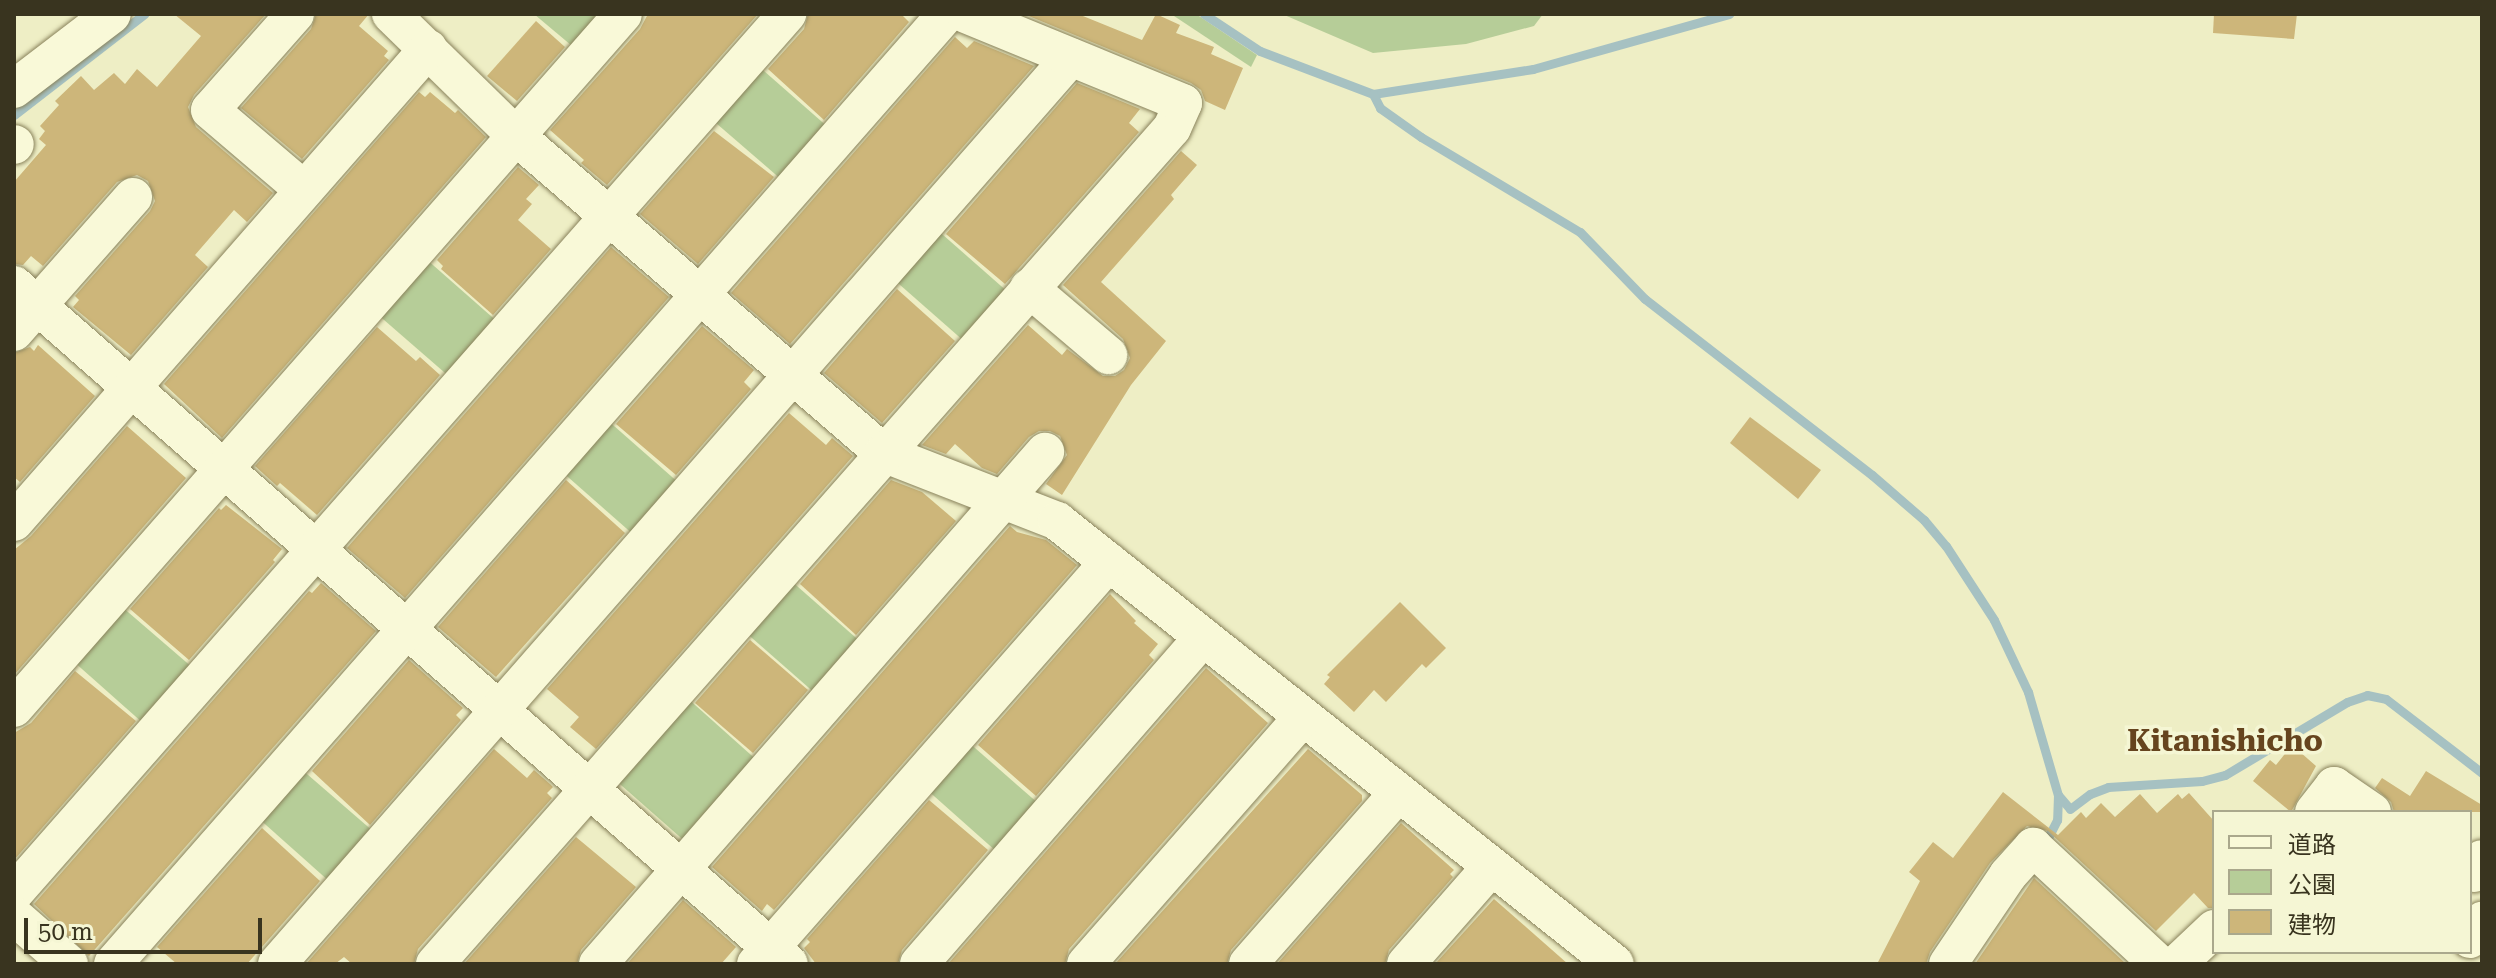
<!DOCTYPE html>
<meta charset="utf-8">
<style>
body{margin:0}
#map{position:relative;width:2496px;height:978px;overflow:hidden;background:#eeeec5;font-family:"Roboto Serif","Noto Sans JP",serif}
div>[style]{position:absolute}
.green>*{inset:0;background:#b6cd98}
.stream>*{height:9px;margin:-4.5px;padding:0 4.5px;transform-origin:4.5px;border-radius:4.5px;background:#a6c1c2}
.building>*{inset:0;background:#cdb67a}
.roads{filter:drop-shadow(0 0 2px #89825b) drop-shadow(0 0 2px #89825b)}
.minor>*{height:38px;margin:-19px;padding:0 19px;transform-origin:19px;border-radius:19px;background:#f9f9d8}
span{translate:-50% -50%;white-space:nowrap;text-align:center;line-height:1.15;-webkit-text-stroke:7px #f5f6d4;paint-order:stroke}
.neighbourhood-label{font-size:30px;color:#66441e;font-weight:700}
.frame{position:absolute;inset:0;border:16px solid #39341f;pointer-events:none}
.legend{position:absolute;left:2212px;top:810px;width:260px;height:144px;box-sizing:border-box;background:#f5f6d4;border:2px solid #aaa88c;margin:0;padding:10px 14px;list-style:none;font-size:24px;color:#39341f}
.legend li{display:flex;align-items:center;gap:16px;height:40px}
.legend b{width:40px;border:2px solid #aaa88c}
.scale{position:absolute;left:24px;top:918px;width:238px;height:36px;box-sizing:border-box;border:4px solid #39341f;border-top:0;padding-left:10px;font-size:24px;line-height:28px;white-space:nowrap;color:#39341f;-webkit-text-stroke:6px #f5f6d4;paint-order:stroke}
</style>
<div id="map">
<div class="green">
<div style="clip-path:polygon(534px 14px,609px 14px,578px 51px)"></div>
<div style="clip-path:polygon(1171px 14px,1196px 14px,1257px 55px,1251px 67px)"></div>
<div style="clip-path:polygon(1282px 14px,1543px 14px,1534px 26px,1466px 44px,1373px 53px)"></div>
<div style="clip-path:polygon(756px 64px,829px 128px,783px 181px,709px 117px)"></div>
<div style="clip-path:polygon(934px 227px,1009px 293px,965px 342px,891px 277px)"></div>
<div style="clip-path:polygon(425px 258px,500px 324px,452px 379px,376px 313px)"></div>
<div style="clip-path:polygon(605px 418px,680px 484px,635px 536px,560px 470px)"></div>
<div style="clip-path:polygon(789px 579px,863px 644px,817px 695px,744px 631px)"></div>
<div style="clip-path:polygon(121px 606px,193px 668px,144px 724px,73px 661px)"></div>
<div style="clip-path:polygon(685px 696px,760px 763px,688px 844px,613px 778px)"></div>
<div style="clip-path:polygon(967px 741px,1039px 804px,997px 852px,925px 788px)"></div>
<div style="clip-path:polygon(300px 768px,374px 832px,330px 882px,257px 817px)"></div>
</div>
<div class="stream">
<div style="left:1204px;top:14px;width:67px;rotate:33.5deg"></div>
<div style="left:1260px;top:51px;width:121px;rotate:20.8deg"></div>
<div style="left:1373px;top:94px;width:162px;rotate:-8.9deg"></div>
<div style="left:1533px;top:69px;width:204px;rotate:-15.7deg"></div>
<div style="left:1373px;top:94px;width:16px;rotate:63deg"></div>
<div style="left:1380px;top:108px;width:50px;rotate:35.3deg"></div>
<div style="left:1421px;top:137px;width:185px;rotate:30.9deg"></div>
<div style="left:1580px;top:232px;width:93px;rotate:45.9deg"></div>
<div style="left:1645px;top:299px;width:287px;rotate:37.8deg"></div>
<div style="left:1872px;top:475px;width:69px;rotate:40.9deg"></div>
<div style="left:1924px;top:520px;width:34px;rotate:50deg"></div>
<div style="left:1946px;top:546px;width:88px;rotate:57deg"></div>
<div style="left:1994px;top:620px;width:80px;rotate:64.7deg"></div>
<div style="left:2028px;top:692px;width:107px;rotate:73.8deg"></div>
<div style="left:2058px;top:795px;width:25px;rotate:92deg"></div>
<div style="left:2057px;top:820px;width:29px;rotate:117deg"></div>
<div style="left:14px;top:115px;width:165px;rotate:-37.8deg"></div>
<div style="left:2058px;top:795px;width:18px;rotate:49deg"></div>
<div style="left:2070px;top:809px;width:25px;rotate:-37deg"></div>
<div style="left:2090px;top:794px;width:19px;rotate:-21deg"></div>
<div style="left:2108px;top:787px;width:94px;rotate:-3.7deg"></div>
<div style="left:2202px;top:781px;width:24px;rotate:-15deg"></div>
<div style="left:2225px;top:775px;width:142px;rotate:-30.9deg"></div>
<div style="left:2347px;top:702px;width:21px;rotate:-19deg"></div>
<div style="left:2367px;top:695px;width:19px;rotate:12deg"></div>
<div style="left:2386px;top:699px;width:121px;rotate:37.6deg"></div>
</div>
<div class="building">
<div style="clip-path:polygon(174px 14px,266px 14px,194px 95px,188px 107px,196px 127px,273px 193px,247px 222px,234px 210px,195px 255px,208px 267px,131px 355px,73px 307px,79px 300px,75px 296px,150px 211px,155px 201px,148px 181px,137px 175px,117px 182px,43px 266px,31px 256px,23px 265px,14px 264px,14px 182px,46px 145px,39px 139px,45px 131px,40px 126px,59px 105px,55px 101px,81px 76px,94px 90px,114px 73px,125px 84px,137px 69px,157px 87px,201px 36px)"></div>
<div style="clip-path:polygon(316px 14px,369px 14px,359px 26px,388px 51px,384px 56px,389px 60px,302px 159px,241px 108px,311px 29px)"></div>
<div style="clip-path:polygon(648px 14px,758px 14px,607px 185px,581px 163px,584px 160px,550px 130px,640px 29px)"></div>
<div style="clip-path:polygon(808px 14px,901px 14px,909px 22px,824px 120px,768px 69px,804px 29px)"></div>
<div style="clip-path:polygon(1024px 14px,1078px 14px,1142px 40px,1156px 14px,1180px 25px,1176px 33px,1214px 47px,1211px 54px,1243px 68px,1225px 110px,1205px 101px,1201px 90px,1191px 83px)"></div>
<div style="clip-path:polygon(2214px 14px,2297px 14px,2294px 39px,2213px 33px)"></div>
<div style="clip-path:polygon(536px 21px,565px 47px,517px 101px,487px 76px)"></div>
<div style="clip-path:polygon(955px 37px,967px 48px,974px 41px,1034px 66px,790px 344px,731px 293px)"></div>
<div style="clip-path:polygon(1077px 83px,1140px 109px,1129px 123px,1139px 132px,1005px 284px,946px 234px)"></div>
<div style="clip-path:polygon(419px 92px,425px 97px,430px 92px,455px 113px,458px 110px,486px 137px,222px 438px,164px 384px)"></div>
<div style="clip-path:polygon(714px 131px,774px 177px,698px 264px,640px 214px)"></div>
<div style="clip-path:polygon(1181px 151px,1197px 165px,1171px 195px,1174px 199px,1101px 282px,1166px 341px,1131px 385px,1062px 495px,1046px 484px,1067px 455px,1060px 436px,1050px 431px,1039px 431px,1029px 437px,997px 474px,982px 468px,955px 444px,946px 454px,922px 445px,1028px 325px,1062px 355px,1067px 349px,1103px 376px,1115px 376px,1124px 370px,1130px 358px,1123px 339px,1063px 285px)"></div>
<div style="clip-path:polygon(518px 167px,539px 185px,526px 199px,532px 204px,518px 220px,551px 249px,493px 315px,441px 269px,443px 266px,437px 260px)"></div>
<div style="clip-path:polygon(611px 247px,669px 297px,405px 598px,347px 548px)"></div>
<div style="clip-path:polygon(897px 289px,955px 341px,882px 423px,824px 373px)"></div>
<div style="clip-path:polygon(702px 326px,754px 370px,744px 382px,751px 389px,676px 475px,616px 424px)"></div>
<div style="clip-path:polygon(377px 327px,416px 361px,420px 357px,440px 375px,317px 515px,280px 483px,277px 486px,255px 466px)"></div>
<div style="clip-path:polygon(38px 345px,95px 396px,20px 482px,14px 477px,14px 353px,30px 347px,34px 351px)"></div>
<div style="clip-path:polygon(789px 413px,826px 445px,832px 438px,853px 456px,596px 749px,570px 727px,579px 717px,547px 689px)"></div>
<div style="clip-path:polygon(1750px 417px,1821px 470px,1798px 499px,1730px 443px)"></div>
<div style="clip-path:polygon(127px 426px,186px 478px,14px 675px,14px 550px,31px 536px)"></div>
<div style="clip-path:polygon(566px 480px,625px 533px,496px 677px,438px 627px)"></div>
<div style="clip-path:polygon(891px 480px,922px 492px,956px 521px,856px 635px,800px 584px)"></div>
<div style="clip-path:polygon(226px 505px,282px 549px,273px 560px,275px 562px,189px 660px,130px 609px,219px 508px,221px 510px)"></div>
<div style="clip-path:polygon(1010px 526px,1017px 532px,1046px 540px,1077px 565px,774px 910px,767px 904px,762px 911px,712px 867px)"></div>
<div style="clip-path:polygon(321px 583px,376px 631px,89px 956px,34px 904px,309px 591px,312px 593px)"></div>
<div style="clip-path:polygon(1110px 594px,1136px 621px,1134px 623px,1158px 644px,1149px 655px,1154px 660px,1036px 796px,978px 745px)"></div>
<div style="clip-path:polygon(1400px 602px,1446px 648px,1426px 668px,1422px 664px,1386px 702px,1374px 690px,1354px 712px,1324px 684px,1330px 677px,1327px 675px)"></div>
<div style="clip-path:polygon(750px 640px,808px 690px,753px 753px,695px 703px)"></div>
<div style="clip-path:polygon(409px 660px,463px 708px,456px 715px,461px 720px,370px 825px,312px 771px)"></div>
<div style="clip-path:polygon(1206px 668px,1268px 723px,1069px 949px,1065px 964px,948px 964px)"></div>
<div style="clip-path:polygon(75px 671px,136px 721px,14px 860px,14px 733px,31px 723px)"></div>
<div style="clip-path:polygon(2292px 745px,2316px 766px,2291px 812px,2253px 781px,2270px 760px,2276px 765px)"></div>
<div style="clip-path:polygon(494px 749px,527px 778px,534px 770px,550px 784px,553px 787px,547px 793px,552px 798px,418px 949px,414px 964px,352px 964px,344px 957px,335px 964px,306px 964px)"></div>
<div style="clip-path:polygon(1308px 749px,1362px 795px,1362px 801px,1231px 950px,1227px 964px,1115px 964px)"></div>
<div style="clip-path:polygon(2426px 771px,2482px 805px,2482px 812px,2394px 812px,2391px 802px,2375px 788px,2382px 778px,2410px 796px)"></div>
<div style="clip-path:polygon(2003px 792px,2058px 835px,2081px 812px,2086px 818px,2101px 803px,2115px 817px,2140px 794px,2157px 813px,2178px 794px,2182px 799px,2189px 793px,2214px 821px,2214px 908px,2208px 908px,2194px 893px,2156px 931px,2048px 831px,2027px 826px,1990px 863px,1930px 952px,1926px 964px,1877px 964px,1920px 881px,1909px 872px,1933px 842px,1953px 858px)"></div>
<div style="clip-path:polygon(929px 800px,988px 850px,902px 950px,898px 964px,816px 964px,804px 948px,810px 942px,807px 939px)"></div>
<div style="clip-path:polygon(1401px 823px,1454px 870px,1450px 874px,1453px 877px,1389px 950px,1385px 964px,1277px 964px)"></div>
<div style="clip-path:polygon(262px 828px,320px 881px,247px 964px,177px 964px,157px 947px)"></div>
<div style="clip-path:polygon(576px 837px,636px 887px,581px 950px,577px 964px,464px 964px)"></div>
<div style="clip-path:polygon(2034px 878px,2124px 962px,1975px 964px)"></div>
<div style="clip-path:polygon(1494px 899px,1568px 964px,1435px 964px)"></div>
<div style="clip-path:polygon(683px 900px,736px 947px,721px 964px,627px 964px)"></div>
</div>
<div class="roads">
<div class="minor">
<div style="left:295px;top:14px;width:128px;rotate:131.5deg"></div>
<div style="left:210px;top:110px;width:123px;rotate:40.4deg"></div>
<div style="left:391px;top:14px;width:175px;rotate:44.3deg"></div>
<div style="left:516px;top:136px;width:485px;rotate:40.8deg"></div>
<div style="left:883px;top:453px;width:187px;rotate:21.3deg"></div>
<div style="left:1057px;top:521px;width:712px;rotate:38.45deg"></div>
<div style="left:14px;top:89px;width:123px;rotate:-37.4deg"></div>
<div style="left:14px;top:145px;width:1px;rotate:-45deg"></div>
<div style="left:14px;top:285px;width:1030px;rotate:41.22deg"></div>
<div style="left:1029px;top:288px;width:104px;rotate:40.3deg"></div>
<div style="left:14px;top:332px;width:180px;rotate:-48.6deg"></div>
<div style="left:14px;top:522px;width:629px;rotate:-48.81deg"></div>
<div style="left:14px;top:708px;width:923px;rotate:-48.73deg"></div>
<div style="left:2314px;top:812px;width:33px;rotate:-52deg"></div>
<div style="left:2334px;top:786px;width:46px;rotate:34.4deg"></div>
<div style="left:2474px;top:873px;width:16px;rotate:-60deg"></div>
<div style="left:14px;top:893px;width:1171px;rotate:-48.67deg"></div>
<div style="left:14px;top:916px;width:73px;rotate:41.1deg"></div>
<div style="left:2470px;top:939px;width:22px;rotate:-56deg"></div>
<div style="left:113px;top:964px;width:1263px;rotate:-48.75deg"></div>
<div style="left:277px;top:964px;width:1205px;rotate:-48.8deg"></div>
<div style="left:435px;top:964px;width:1114px;rotate:-48.6deg"></div>
<div style="left:1172px;top:128px;width:27px;rotate:-66deg"></div>
<div style="left:1183px;top:103px;width:235px;rotate:-157.7deg"></div>
<div style="left:598px;top:964px;width:680px;rotate:-48.88deg"></div>
<div style="left:756px;top:964px;width:535px;rotate:-48.71deg"></div>
<div style="left:919px;top:964px;width:433px;rotate:-49deg"></div>
<div style="left:1086px;top:964px;width:329px;rotate:-48.7deg"></div>
<div style="left:1248px;top:964px;width:227px;rotate:-48.7deg"></div>
<div style="left:1406px;top:964px;width:129px;rotate:-48.8deg"></div>
<div style="left:1948px;top:964px;width:107px;rotate:-56deg"></div>
<div style="left:2008px;top:875px;width:38px;rotate:-48deg"></div>
<div style="left:2033px;top:847px;width:172px;rotate:42.9deg"></div>
<div style="left:2177px;top:964px;width:51px;rotate:-43.4deg"></div>
</div>
</div>
<div class="neighbourhood-label">
<span style="left:2225px;top:741px">Kitanishicho</span>
</div>
<div class="frame"></div>
<ul class="legend">
<li><b style="height:10px;background:#f9f9d8"></b>道路</li>
<li><b style="height:22px;background:#b6cd98"></b>公園</li>
<li><b style="height:22px;background:#cdb67a"></b>建物</li>
</ul>
<div class="scale">50 m</div>
</div>
